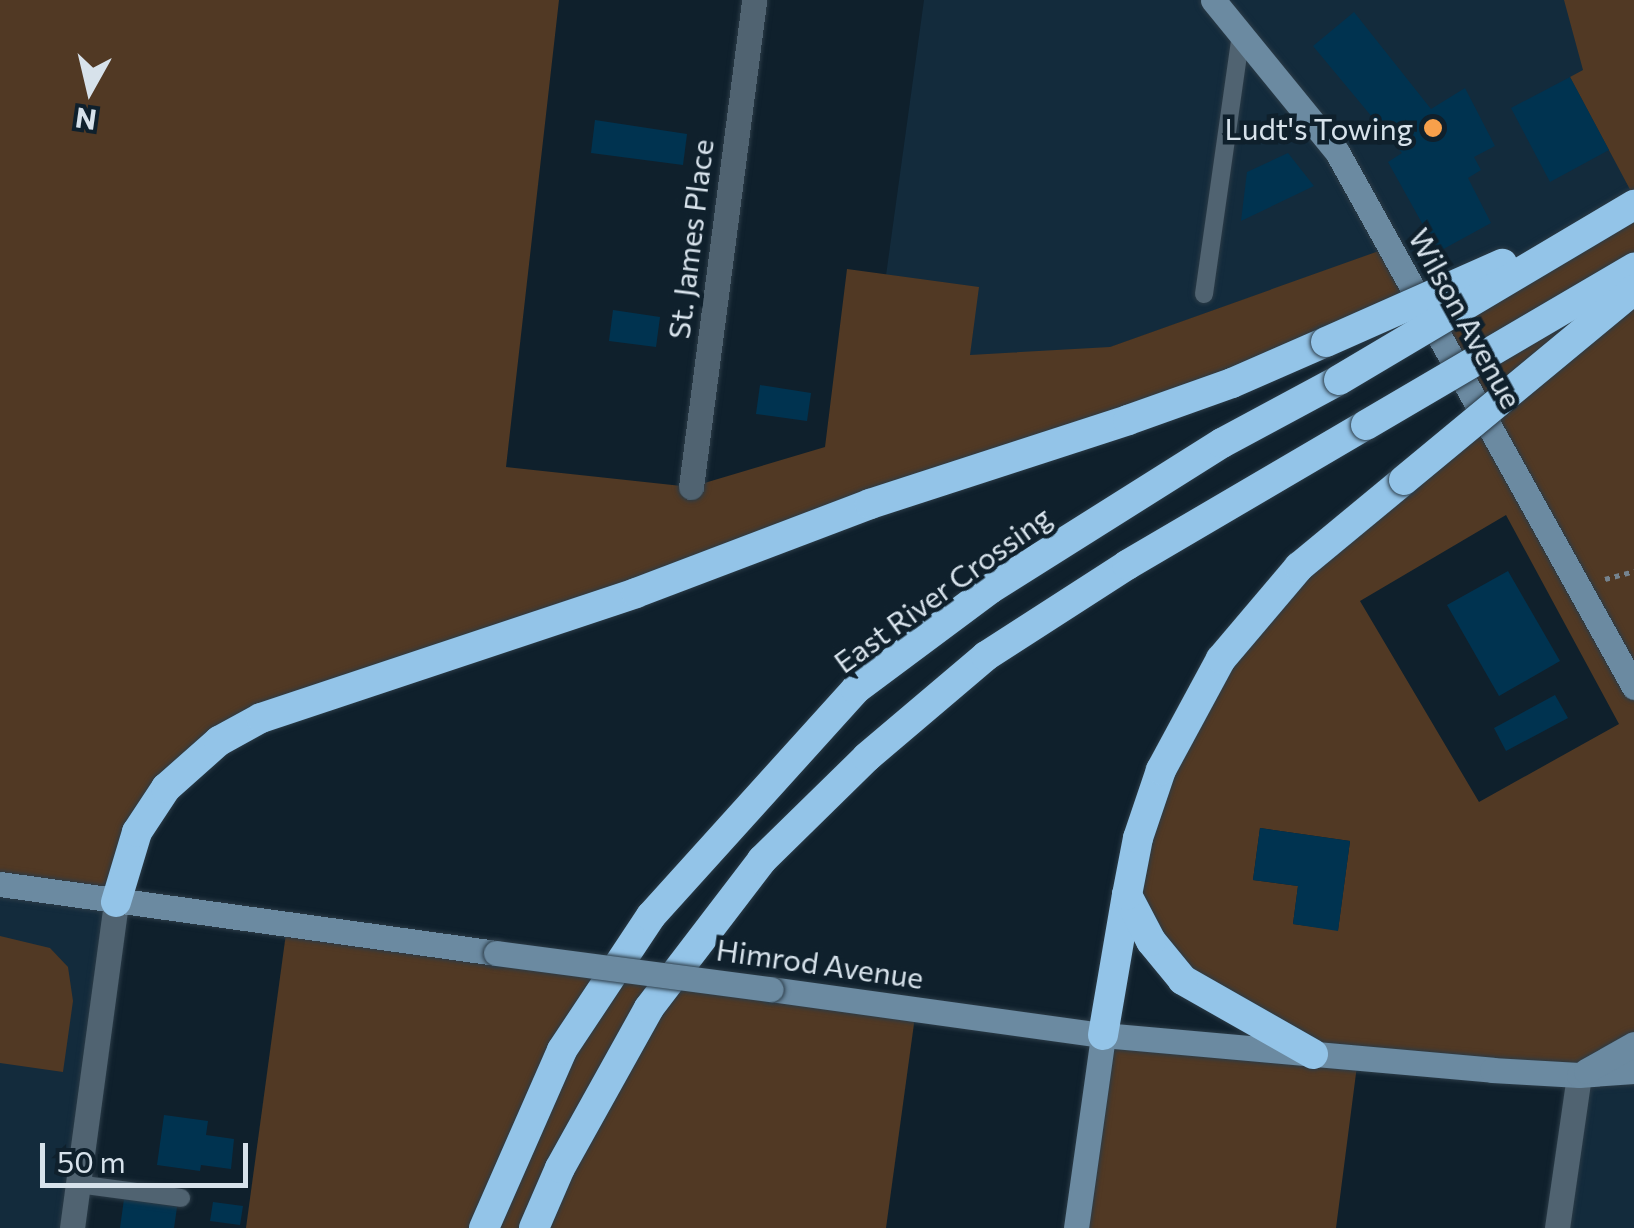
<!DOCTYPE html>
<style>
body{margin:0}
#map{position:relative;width:1634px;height:1228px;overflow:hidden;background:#0f202c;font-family:Commissioner,sans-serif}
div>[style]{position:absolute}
.built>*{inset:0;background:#132b3c}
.green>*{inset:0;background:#513924}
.building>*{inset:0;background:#003350}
.path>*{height:5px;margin-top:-2.5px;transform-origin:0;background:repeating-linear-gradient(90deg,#75838e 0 5px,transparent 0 10px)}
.roads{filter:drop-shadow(0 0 2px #2b3b47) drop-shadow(0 0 2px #2b3b47)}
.service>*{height:18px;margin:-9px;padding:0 9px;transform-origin:9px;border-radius:9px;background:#506371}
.minor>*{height:25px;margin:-12.5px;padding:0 12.5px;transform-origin:12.5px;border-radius:12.5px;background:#506371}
.secondary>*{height:25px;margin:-12.5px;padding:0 12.5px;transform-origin:12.5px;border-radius:12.5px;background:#6b8aa1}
.motorway>*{height:30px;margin:-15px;padding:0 15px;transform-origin:15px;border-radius:15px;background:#93c4e8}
.bridges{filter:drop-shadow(0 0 2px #2b3b47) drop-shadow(0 0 2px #2b3b47)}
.secondary-bridge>*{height:25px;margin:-12.5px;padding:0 12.5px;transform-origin:12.5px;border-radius:12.5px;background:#6b8aa1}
.motorway-bridge>*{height:30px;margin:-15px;padding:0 15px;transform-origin:15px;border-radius:15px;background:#93c4e8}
.dots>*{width:28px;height:28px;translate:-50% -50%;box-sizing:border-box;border:5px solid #0f202c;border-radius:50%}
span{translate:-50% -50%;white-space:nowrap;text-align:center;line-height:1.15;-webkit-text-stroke:9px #0f202c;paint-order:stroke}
.poi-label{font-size:30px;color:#d7e2eb}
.right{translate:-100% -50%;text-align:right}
.street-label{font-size:30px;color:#d7e2eb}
.north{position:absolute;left:40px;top:40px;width:100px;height:100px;-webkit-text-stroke:8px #0f202c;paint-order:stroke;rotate:188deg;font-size:28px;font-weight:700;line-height:40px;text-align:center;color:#d7e2eb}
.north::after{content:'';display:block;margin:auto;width:35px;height:45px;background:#d7e2eb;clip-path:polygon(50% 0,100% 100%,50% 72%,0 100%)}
.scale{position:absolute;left:40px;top:1143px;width:208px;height:45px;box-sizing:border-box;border:5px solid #d7e2eb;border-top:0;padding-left:12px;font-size:30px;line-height:35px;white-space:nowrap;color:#d7e2eb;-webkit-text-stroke:8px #0f202c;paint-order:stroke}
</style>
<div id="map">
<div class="built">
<div style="clip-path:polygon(924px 0,1634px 0,1634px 205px,1433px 324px,1389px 248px,864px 435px)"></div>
<div style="clip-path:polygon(0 884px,116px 902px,72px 1228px,0 1228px)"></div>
<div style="clip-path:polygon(1634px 1044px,1634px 1228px,1557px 1228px,1579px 1075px)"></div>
</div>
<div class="green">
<div style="clip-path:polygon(evenodd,0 0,559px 0,506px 467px,691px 487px,825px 447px,847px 269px,979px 287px,970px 355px,1110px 347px,1390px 247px,1414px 303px,1634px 205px,1634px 1044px,1579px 1075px,1358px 1058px,1336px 1228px,1076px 1228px,1103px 1035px,1310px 1053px,1198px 991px,1127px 895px,1221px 659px,1483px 416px,1414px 303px,303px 702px,181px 771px,116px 902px,0 884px,0 0,1506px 515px,1619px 724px,1479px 802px,1360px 601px,1506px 515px,0 0,1260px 828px,1350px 841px,1338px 930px,1293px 924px,1298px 886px,1253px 880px,1260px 828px)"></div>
<div style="clip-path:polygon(1564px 0,1634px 0,1634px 197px,1570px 77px,1583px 70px)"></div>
<div style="clip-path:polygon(287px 926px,916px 1009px,886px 1228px,246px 1228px)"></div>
<div style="clip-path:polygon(0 936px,50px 948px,68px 967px,73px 1001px,63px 1072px,0 1063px)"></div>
</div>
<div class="building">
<div style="clip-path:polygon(1354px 12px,1431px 109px,1465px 88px,1495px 146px,1474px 157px,1481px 170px,1468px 178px,1491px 223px,1438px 252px,1388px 162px,1402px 153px,1313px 46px)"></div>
<div style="clip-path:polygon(1570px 77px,1609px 150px,1550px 182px,1511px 108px)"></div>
<div style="clip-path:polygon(595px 120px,687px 134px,683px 165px,591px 153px)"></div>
<div style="clip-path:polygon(1288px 153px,1314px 186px,1241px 221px,1247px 172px)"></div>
<div style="clip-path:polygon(613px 310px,660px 317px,656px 347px,609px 341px)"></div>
<div style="clip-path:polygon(760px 385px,811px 393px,807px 421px,756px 414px)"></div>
<div style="clip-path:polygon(1508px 571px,1560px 661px,1499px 696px,1447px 605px)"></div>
<div style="clip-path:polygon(1555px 695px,1568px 718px,1506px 751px,1494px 728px)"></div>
<div style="clip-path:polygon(1260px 828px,1350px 841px,1338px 931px,1293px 924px,1298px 886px,1253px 880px)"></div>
<div style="clip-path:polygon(164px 1115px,208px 1121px,206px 1135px,234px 1139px,231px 1169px,201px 1165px,200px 1171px,157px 1165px)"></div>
<div style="clip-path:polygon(124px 1199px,177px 1207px,174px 1228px,120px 1228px)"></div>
<div style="clip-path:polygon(213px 1202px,243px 1206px,240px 1225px,210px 1221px)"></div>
</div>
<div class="path">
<div style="left:1605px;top:579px;width:30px;rotate:-15deg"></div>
</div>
<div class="roads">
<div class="service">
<div style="left:1204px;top:294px;width:262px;rotate:-81.9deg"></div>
<div style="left:78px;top:1184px;width:104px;rotate:7.7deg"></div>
</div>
<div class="minor">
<div style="left:691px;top:487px;width:491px;rotate:-82.6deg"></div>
<div style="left:72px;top:1228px;width:329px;rotate:-82.3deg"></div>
<div style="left:1557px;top:1228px;width:155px;rotate:-81.8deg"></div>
</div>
<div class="secondary">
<div style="left:1213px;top:0;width:196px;rotate:50.8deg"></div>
<div style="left:1337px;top:152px;width:612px;rotate:60.96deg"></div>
<div style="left:0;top:884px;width:501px;rotate:7.92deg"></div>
<div style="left:771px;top:989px;width:335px;rotate:7.9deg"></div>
<div style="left:1103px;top:1035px;width:391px;rotate:5.1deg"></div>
<div style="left:1492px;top:1070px;width:87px;rotate:3.3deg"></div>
<div style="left:1579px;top:1075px;width:55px;rotate:-4.2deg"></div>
<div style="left:1586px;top:1071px;width:55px;rotate:-29.4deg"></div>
<div style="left:1076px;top:1228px;width:195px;rotate:-82deg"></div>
</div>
<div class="motorway">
<div style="left:116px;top:902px;width:73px;rotate:-73.3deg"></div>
<div style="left:137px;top:832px;width:53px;rotate:-56.6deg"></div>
<div style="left:166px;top:788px;width:71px;rotate:-41.6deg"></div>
<div style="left:219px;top:741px;width:48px;rotate:-28.7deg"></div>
<div style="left:261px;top:718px;width:395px;rotate:-18.4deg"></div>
<div style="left:636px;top:593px;width:250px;rotate:-20.8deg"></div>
<div style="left:870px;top:504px;width:271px;rotate:-18deg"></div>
<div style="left:1128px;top:420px;width:110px;rotate:-19.6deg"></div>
<div style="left:1232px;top:383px;width:103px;rotate:-23.6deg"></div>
<div style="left:1103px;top:1035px;width:142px;rotate:-80.3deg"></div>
<div style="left:1313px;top:1054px;width:150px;rotate:-150.4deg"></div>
<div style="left:1183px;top:980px;width:50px;rotate:-129.4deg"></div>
<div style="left:1151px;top:941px;width:52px;rotate:-117.6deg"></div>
<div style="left:1127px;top:895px;width:58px;rotate:-79.1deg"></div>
<div style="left:1138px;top:838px;width:72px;rotate:-71.3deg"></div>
<div style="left:1161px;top:770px;width:126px;rotate:-61.6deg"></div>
<div style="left:1221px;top:659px;width:121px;rotate:-49.7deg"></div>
<div style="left:1299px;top:567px;width:136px;rotate:-39.6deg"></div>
<div style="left:484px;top:1228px;width:194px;rotate:-66.3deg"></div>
<div style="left:562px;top:1050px;width:161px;rotate:-56.4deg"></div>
<div style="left:651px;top:916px;width:306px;rotate:-47.9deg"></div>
<div style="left:856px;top:689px;width:167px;rotate:-36.7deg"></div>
<div style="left:990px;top:589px;width:274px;rotate:-32.2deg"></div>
<div style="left:1222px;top:443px;width:133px;rotate:-28.3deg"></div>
<div style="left:534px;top:1228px;width:65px;rotate:-66.6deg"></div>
<div style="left:560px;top:1168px;width:183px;rotate:-60.9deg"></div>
<div style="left:649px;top:1008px;width:186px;rotate:-52.6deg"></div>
<div style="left:762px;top:860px;width:147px;rotate:-44.4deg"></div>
<div style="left:867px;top:757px;width:156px;rotate:-40.3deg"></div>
<div style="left:986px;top:656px;width:168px;rotate:-32.8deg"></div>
<div style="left:1127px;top:565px;width:277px;rotate:-30.4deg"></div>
</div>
</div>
<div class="bridges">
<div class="secondary-bridge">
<div style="left:496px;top:953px;width:277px;rotate:7.5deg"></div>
</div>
<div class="motorway-bridge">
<div style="left:1326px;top:342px;width:193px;rotate:-23.9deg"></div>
<div style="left:1339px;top:380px;width:343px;rotate:-30.7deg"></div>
<div style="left:1366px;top:425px;width:311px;rotate:-30.4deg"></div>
<div style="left:1404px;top:480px;width:298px;rotate:-39.6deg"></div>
</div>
</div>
<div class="dots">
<div style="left:1433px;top:128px;background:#f8a04b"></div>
</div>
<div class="poi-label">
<span class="right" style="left:1413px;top:128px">Ludt's Towing</span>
</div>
<div class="street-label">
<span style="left:690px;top:239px;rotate:-83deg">St. James Place</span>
<span style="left:1466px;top:318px;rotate:61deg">Wilson Avenue</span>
<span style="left:942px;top:589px;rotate:-36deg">East River Crossing</span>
<span style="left:820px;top:963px;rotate:8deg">Himrod Avenue</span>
</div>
<div class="north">N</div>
<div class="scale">50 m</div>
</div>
